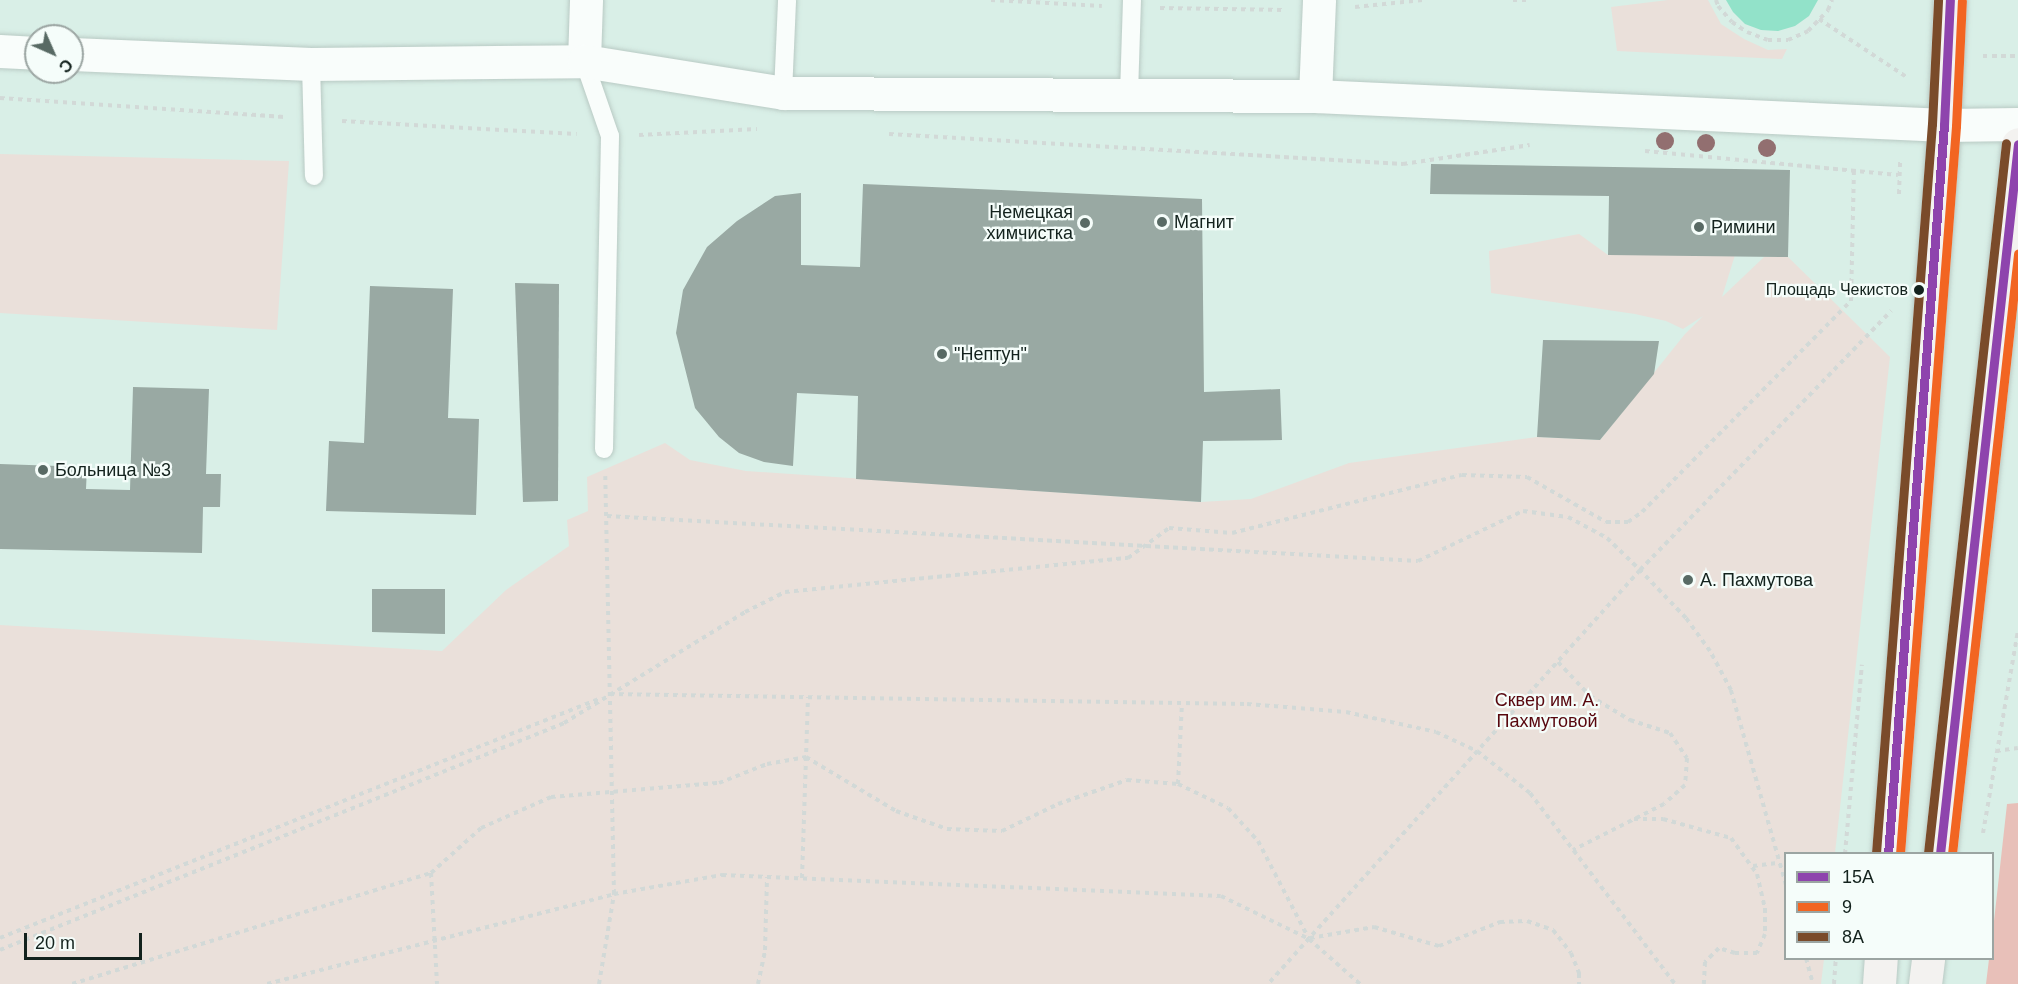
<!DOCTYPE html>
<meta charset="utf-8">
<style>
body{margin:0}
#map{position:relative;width:2018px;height:984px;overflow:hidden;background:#d9efe7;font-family:Helvetica,sans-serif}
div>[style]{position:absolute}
.green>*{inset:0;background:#eae0da}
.forest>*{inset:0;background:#e8c0b9}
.water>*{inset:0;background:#92e2c9}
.building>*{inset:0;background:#99a9a3}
.path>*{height:4px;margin-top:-2px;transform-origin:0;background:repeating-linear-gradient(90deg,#d2d9d7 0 4.5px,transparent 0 9px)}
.roads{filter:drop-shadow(0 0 2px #b9cac4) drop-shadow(0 0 2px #b9cac4)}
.service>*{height:18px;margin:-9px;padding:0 9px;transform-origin:9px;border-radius:9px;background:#f9fdfb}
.minor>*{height:33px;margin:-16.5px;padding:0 16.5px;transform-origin:16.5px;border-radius:16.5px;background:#f9fdfb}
.tertiary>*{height:33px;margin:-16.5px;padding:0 16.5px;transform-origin:16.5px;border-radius:16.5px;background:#f9fdfb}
.secondary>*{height:33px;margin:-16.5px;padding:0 16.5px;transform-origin:16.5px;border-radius:16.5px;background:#f9fdfb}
.primary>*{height:33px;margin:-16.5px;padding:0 16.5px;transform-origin:16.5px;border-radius:16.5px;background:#f3f2f0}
.bus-1>*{height:9px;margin:-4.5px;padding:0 4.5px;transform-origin:4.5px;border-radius:4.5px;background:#8e44ad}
.bus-2>*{height:9px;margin:-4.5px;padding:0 4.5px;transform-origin:4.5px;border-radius:4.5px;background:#f26522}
.bus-3>*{height:9px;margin:-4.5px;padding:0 4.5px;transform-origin:4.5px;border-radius:4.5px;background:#7a4b2a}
.trees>*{width:18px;height:18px;margin:-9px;border-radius:50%;background:#926f70}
.dots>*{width:16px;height:16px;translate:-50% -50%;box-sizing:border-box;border:3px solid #f5fdfa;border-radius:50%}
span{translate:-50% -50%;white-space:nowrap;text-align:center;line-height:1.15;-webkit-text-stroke:4.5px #f5fdfa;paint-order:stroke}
.bus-label{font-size:16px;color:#13221d}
.right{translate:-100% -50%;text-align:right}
.poi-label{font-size:18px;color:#13221d}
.left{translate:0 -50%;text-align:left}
.park-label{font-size:18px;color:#58070e}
.legend{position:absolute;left:1784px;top:852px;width:210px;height:108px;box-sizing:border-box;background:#f5fdfa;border:2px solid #9ba5a2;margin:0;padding:8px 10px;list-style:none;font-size:18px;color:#13221d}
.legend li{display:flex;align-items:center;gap:12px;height:30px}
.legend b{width:30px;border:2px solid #9ba5a2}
.north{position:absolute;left:24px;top:24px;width:60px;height:60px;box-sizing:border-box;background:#f5fdfa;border:2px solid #9ba5a2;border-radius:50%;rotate:135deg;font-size:16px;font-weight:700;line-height:24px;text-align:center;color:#13221d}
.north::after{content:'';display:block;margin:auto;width:21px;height:27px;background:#586a64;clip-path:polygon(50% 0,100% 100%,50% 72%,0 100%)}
.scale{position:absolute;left:24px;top:933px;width:118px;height:27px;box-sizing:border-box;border:3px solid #13221d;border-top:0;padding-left:8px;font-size:18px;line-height:21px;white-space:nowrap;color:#13221d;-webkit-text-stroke:4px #f5fdfa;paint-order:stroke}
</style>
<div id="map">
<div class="green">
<div style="clip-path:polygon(1668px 0,1708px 0,1721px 24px,1744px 39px,1768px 50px,1787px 49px,1782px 59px,1617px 51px,1611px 7px)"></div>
<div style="clip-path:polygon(0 154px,289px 161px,277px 330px,0 313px)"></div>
<div style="clip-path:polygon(1579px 234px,1608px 255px,1735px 255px,1722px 297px,1764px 257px,1787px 256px,1890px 357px,1835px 853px,1786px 854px,1786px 958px,1824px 959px,1821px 984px,0 984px,0 625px,442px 651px,506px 590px,569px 546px,567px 520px,588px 511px,587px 477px,665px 443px,690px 460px,746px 471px,1201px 502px,1251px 499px,1349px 463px,1537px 437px,1600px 440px,1685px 334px,1703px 316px,1683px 329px,1666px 321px,1635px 314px,1491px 293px,1489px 251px)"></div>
</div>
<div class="forest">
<div style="clip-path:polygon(2018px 803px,2018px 984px,1986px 984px,1989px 959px,1992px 958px,1993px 930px,2007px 804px)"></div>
</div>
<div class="water">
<div style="clip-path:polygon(1726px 0,1818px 0,1809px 16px,1795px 26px,1778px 31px,1761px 30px,1745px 24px,1733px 12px)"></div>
</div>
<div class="building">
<div style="clip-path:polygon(1431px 164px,1790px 170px,1788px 257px,1608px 255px,1609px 196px,1430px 194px)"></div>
<div style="clip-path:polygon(863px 184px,1202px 199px,1204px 392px,1280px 389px,1282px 440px,1203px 441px,1201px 502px,856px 479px,858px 396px,797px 393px,793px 466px,764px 462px,739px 453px,719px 437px,695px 408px,676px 333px,683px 290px,707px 247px,737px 221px,775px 196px,801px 193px,801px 265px,860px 267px)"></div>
<div style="clip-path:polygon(515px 283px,559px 284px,558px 501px,523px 502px)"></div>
<div style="clip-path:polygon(370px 286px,453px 289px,448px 418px,479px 419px,476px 515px,326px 511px,329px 441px,364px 443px)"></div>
<div style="clip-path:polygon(1543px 340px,1659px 341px,1654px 374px,1600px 440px,1537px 437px)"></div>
<div style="clip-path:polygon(133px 387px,209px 389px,206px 474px,221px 474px,220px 507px,203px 507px,202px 553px,0 549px,0 464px,87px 467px,86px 489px,130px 490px)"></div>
<div style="clip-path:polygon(372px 589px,445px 589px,445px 634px,372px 632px)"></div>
</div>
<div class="path">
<div style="left:991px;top:0;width:111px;rotate:3.1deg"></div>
<div style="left:1513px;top:0;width:15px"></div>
<div style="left:1716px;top:0;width:6px;rotate:72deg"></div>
<div style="left:1718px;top:6px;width:21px;rotate:49deg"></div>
<div style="left:1732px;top:22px;width:18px;rotate:34deg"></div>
<div style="left:1747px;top:32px;width:22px;rotate:21deg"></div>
<div style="left:1768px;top:40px;width:20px"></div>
<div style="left:1788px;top:40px;width:22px;rotate:-24deg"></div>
<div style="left:1808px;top:31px;width:29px;rotate:-46deg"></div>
<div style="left:1828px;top:10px;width:11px;rotate:-68deg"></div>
<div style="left:1355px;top:7px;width:68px;rotate:-5.9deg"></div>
<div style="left:1160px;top:8px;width:122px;rotate:0.9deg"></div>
<div style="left:1819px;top:19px;width:107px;rotate:33.5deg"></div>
<div style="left:1983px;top:56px;width:35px"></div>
<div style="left:0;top:98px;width:285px;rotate:3.8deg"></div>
<div style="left:342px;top:121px;width:235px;rotate:3.2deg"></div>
<div style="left:889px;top:134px;width:515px;rotate:3.34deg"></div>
<div style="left:1403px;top:164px;width:128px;rotate:-8.5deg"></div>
<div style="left:639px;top:135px;width:118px;rotate:-2.9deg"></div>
<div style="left:1645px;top:151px;width:254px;rotate:5.4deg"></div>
<div style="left:1899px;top:194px;width:35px;rotate:-88deg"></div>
<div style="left:607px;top:516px;width:812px;rotate:3.18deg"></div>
<div style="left:1418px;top:561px;width:116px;rotate:-25.5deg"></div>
<div style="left:1523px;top:511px;width:45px;rotate:7.6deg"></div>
<div style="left:1568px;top:517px;width:44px;rotate:28.3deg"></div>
<div style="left:1607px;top:538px;width:46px;rotate:44.1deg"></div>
<div style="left:1640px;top:570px;width:557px;rotate:131.94deg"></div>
<div style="left:1558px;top:662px;width:47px;rotate:46.7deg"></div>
<div style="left:1590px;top:696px;width:47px;rotate:31deg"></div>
<div style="left:1630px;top:720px;width:42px;rotate:18deg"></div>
<div style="left:1670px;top:733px;width:30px;rotate:56deg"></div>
<div style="left:1687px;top:758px;width:27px;rotate:94deg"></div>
<div style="left:1685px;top:785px;width:28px;rotate:138deg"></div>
<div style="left:1664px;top:804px;width:102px;rotate:153.2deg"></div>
<div style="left:610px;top:694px;width:637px;rotate:0.9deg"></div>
<div style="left:1247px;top:704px;width:99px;rotate:4.6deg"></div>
<div style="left:1346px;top:712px;width:92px;rotate:12.5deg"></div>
<div style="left:1436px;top:732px;width:45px;rotate:24.9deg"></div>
<div style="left:1477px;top:751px;width:68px;rotate:38.4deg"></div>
<div style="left:1530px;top:793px;width:240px;rotate:52.8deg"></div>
<div style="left:1996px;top:751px;width:22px;rotate:-8deg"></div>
<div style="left:1178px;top:784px;width:81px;rotate:-87.2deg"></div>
<div style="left:1634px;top:819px;width:29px"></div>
<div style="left:1663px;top:819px;width:71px;rotate:15.6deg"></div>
<div style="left:1731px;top:838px;width:44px;rotate:54.2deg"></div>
<div style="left:1757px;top:874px;width:35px;rotate:77deg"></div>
<div style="left:1765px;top:908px;width:26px;rotate:90deg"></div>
<div style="left:1765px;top:934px;width:21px;rotate:113deg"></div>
<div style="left:1757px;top:953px;width:22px;rotate:180deg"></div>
<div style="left:1735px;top:953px;width:17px;rotate:-163deg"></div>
<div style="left:1719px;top:948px;width:20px;rotate:135deg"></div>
<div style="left:1705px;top:962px;width:22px;rotate:93deg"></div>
<div style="left:1983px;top:833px;width:206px;rotate:-80.2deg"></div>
<div style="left:1845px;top:854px;width:190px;rotate:-84.9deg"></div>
<div style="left:1753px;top:866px;width:26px;rotate:-7deg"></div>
<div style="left:431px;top:873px;width:111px;rotate:86.9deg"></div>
<div style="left:802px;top:878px;width:181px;rotate:-88.1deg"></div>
<div style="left:1786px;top:885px;width:203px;rotate:-105.8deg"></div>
<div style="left:1731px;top:690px;width:44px;rotate:-118.3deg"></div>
<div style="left:1710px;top:651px;width:41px;rotate:-126deg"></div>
<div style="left:1686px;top:618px;width:66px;rotate:-133.8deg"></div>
<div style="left:1640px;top:570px;width:361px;rotate:-45.9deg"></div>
<div style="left:0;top:938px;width:647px;rotate:-21.77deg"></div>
<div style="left:1310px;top:938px;width:65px;rotate:-9.8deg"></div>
<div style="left:1374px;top:927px;width:68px;rotate:16.3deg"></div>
<div style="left:1439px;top:946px;width:66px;rotate:-21.5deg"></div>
<div style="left:1500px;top:922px;width:27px;rotate:-2deg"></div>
<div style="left:1527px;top:921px;width:28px;rotate:19deg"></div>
<div style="left:1553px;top:930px;width:29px;rotate:52deg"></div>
<div style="left:1571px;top:953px;width:22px;rotate:68deg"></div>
<div style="left:1579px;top:973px;width:11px;rotate:90deg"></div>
<div style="left:0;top:950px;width:608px;rotate:-21.92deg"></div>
<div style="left:564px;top:723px;width:212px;rotate:-31.5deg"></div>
<div style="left:745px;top:612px;width:45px;rotate:-26.6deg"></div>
<div style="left:785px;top:592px;width:345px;rotate:-5.7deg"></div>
<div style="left:1128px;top:558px;width:51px;rotate:-36.2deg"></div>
<div style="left:1169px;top:528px;width:63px;rotate:4.5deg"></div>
<div style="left:1232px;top:533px;width:237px;rotate:-14.2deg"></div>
<div style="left:1462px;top:475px;width:65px;rotate:1.8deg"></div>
<div style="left:1527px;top:477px;width:91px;rotate:29.7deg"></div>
<div style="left:1606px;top:522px;width:22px"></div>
<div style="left:1628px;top:522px;width:17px;rotate:-36deg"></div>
<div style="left:1642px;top:512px;width:297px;rotate:-45.3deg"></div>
<div style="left:1851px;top:301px;width:130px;rotate:-88.7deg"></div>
<div style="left:1806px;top:958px;width:27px;rotate:75deg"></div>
<div style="left:72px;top:984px;width:376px;rotate:-17.2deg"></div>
<div style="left:431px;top:873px;width:67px;rotate:-42deg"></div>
<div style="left:481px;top:828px;width:77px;rotate:-23.9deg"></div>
<div style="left:551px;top:797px;width:169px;rotate:-4.8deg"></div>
<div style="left:719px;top:783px;width:52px;rotate:-21.6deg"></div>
<div style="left:767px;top:764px;width:40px;rotate:-10deg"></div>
<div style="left:806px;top:757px;width:105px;rotate:31deg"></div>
<div style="left:896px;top:811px;width:54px;rotate:19.4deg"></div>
<div style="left:947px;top:829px;width:55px;rotate:2.1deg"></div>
<div style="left:1002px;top:831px;width:62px;rotate:-25.7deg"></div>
<div style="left:1058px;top:804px;width:73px;rotate:-19.2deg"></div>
<div style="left:1127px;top:780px;width:51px;rotate:4.5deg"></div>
<div style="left:1178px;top:784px;width:55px;rotate:25.6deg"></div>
<div style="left:1228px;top:808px;width:45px;rotate:47.7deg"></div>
<div style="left:1258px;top:841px;width:110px;rotate:62.5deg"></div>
<div style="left:267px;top:984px;width:358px;rotate:-14.5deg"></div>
<div style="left:614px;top:894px;width:110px;rotate:-10deg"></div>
<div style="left:722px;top:875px;width:499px;rotate:2.4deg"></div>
<div style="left:1221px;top:896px;width:98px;rotate:26deg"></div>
<div style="left:1309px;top:939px;width:68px;rotate:41.4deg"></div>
<div style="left:599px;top:984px;width:91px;rotate:-80.5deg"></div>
<div style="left:614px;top:894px;width:418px;rotate:-91.2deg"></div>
<div style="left:758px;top:984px;width:35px;rotate:-78deg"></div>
<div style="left:765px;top:950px;width:73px;rotate:-88.4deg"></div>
<div style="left:1834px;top:984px;width:26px;rotate:-86deg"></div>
</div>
<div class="roads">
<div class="service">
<div style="left:584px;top:61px;width:79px;rotate:70.9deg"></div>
<div style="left:610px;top:136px;width:313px;rotate:91.1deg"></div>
<div style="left:311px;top:64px;width:112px;rotate:88.5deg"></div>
<div style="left:783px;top:93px;width:93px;rotate:-87.5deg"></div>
<div style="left:1129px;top:95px;width:95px;rotate:-88.2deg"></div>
</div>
<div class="minor">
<div style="left:1315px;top:96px;width:96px;rotate:-87.6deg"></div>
</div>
<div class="tertiary">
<div style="left:584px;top:61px;width:61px;rotate:-88.1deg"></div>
</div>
<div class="secondary">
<div style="left:0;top:51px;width:36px;rotate:3deg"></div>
<div style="left:72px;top:54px;width:239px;rotate:2.4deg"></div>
<div style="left:311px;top:64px;width:273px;rotate:-0.6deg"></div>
<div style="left:584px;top:61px;width:202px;rotate:9.1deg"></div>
<div style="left:783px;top:93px;width:532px;rotate:0.32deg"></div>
<div style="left:1315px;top:96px;width:630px;rotate:2.64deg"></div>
<div style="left:1944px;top:125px;width:74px;rotate:-0.8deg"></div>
</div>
<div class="primary">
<div style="left:1888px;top:854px;width:731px;rotate:-85.61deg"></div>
<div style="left:1944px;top:125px;width:125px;rotate:-87.3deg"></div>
<div style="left:1940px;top:854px;width:714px;rotate:-83.73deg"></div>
<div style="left:1879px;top:984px;width:26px;rotate:-86deg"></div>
<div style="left:1925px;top:984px;width:26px;rotate:-83deg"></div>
</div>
</div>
<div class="bus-1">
<div style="left:1888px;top:854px;width:731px;rotate:-85.61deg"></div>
<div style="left:1944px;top:125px;width:125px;rotate:-87.3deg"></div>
<div style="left:1940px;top:854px;width:714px;rotate:-83.73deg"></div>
</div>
<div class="bus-2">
<div style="left:1900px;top:854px;width:730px;rotate:-85.6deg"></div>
<div style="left:1956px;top:126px;width:125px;rotate:-87.3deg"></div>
<div style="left:1952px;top:854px;width:604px;rotate:-83.72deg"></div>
</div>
<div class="bus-3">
<div style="left:1876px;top:853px;width:731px;rotate:-85.61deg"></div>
<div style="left:1932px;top:124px;width:124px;rotate:-87.2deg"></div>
<div style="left:1928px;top:853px;width:714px;rotate:-83.73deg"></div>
</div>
<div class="trees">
<div style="left:1665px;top:141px"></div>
<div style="left:1706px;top:143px"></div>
<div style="left:1767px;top:148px"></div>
</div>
<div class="dots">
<div style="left:1162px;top:222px;background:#586a64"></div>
<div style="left:1085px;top:223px;background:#586a64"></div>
<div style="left:1699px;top:227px;background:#586a64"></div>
<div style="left:1919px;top:290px;background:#13221d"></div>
<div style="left:942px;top:354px;background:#586a64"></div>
<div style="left:43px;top:470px;background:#586a64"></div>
<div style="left:1688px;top:580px;background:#586a64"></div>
</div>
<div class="bus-label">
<span class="right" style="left:1908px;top:290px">Площадь Чекистов</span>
</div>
<div class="poi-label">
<span class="right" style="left:1073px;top:223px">Немецкая<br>химчистка</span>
<span class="left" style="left:1174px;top:222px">Магнит</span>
<span class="left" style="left:1711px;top:227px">Римини</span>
<span class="left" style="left:954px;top:354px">"Нептун"</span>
<span class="left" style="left:55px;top:470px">Больница №3</span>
<span class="left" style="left:1700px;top:580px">А. Пахмутова</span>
</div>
<div class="park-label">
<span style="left:1547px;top:711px">Сквер им. А.<br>Пахмутовой</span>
</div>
<ul class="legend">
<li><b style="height:8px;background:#8e44ad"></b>15А</li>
<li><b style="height:8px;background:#f26522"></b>9</li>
<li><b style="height:8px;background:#7a4b2a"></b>8А</li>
</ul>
<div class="north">С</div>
<div class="scale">20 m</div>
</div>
